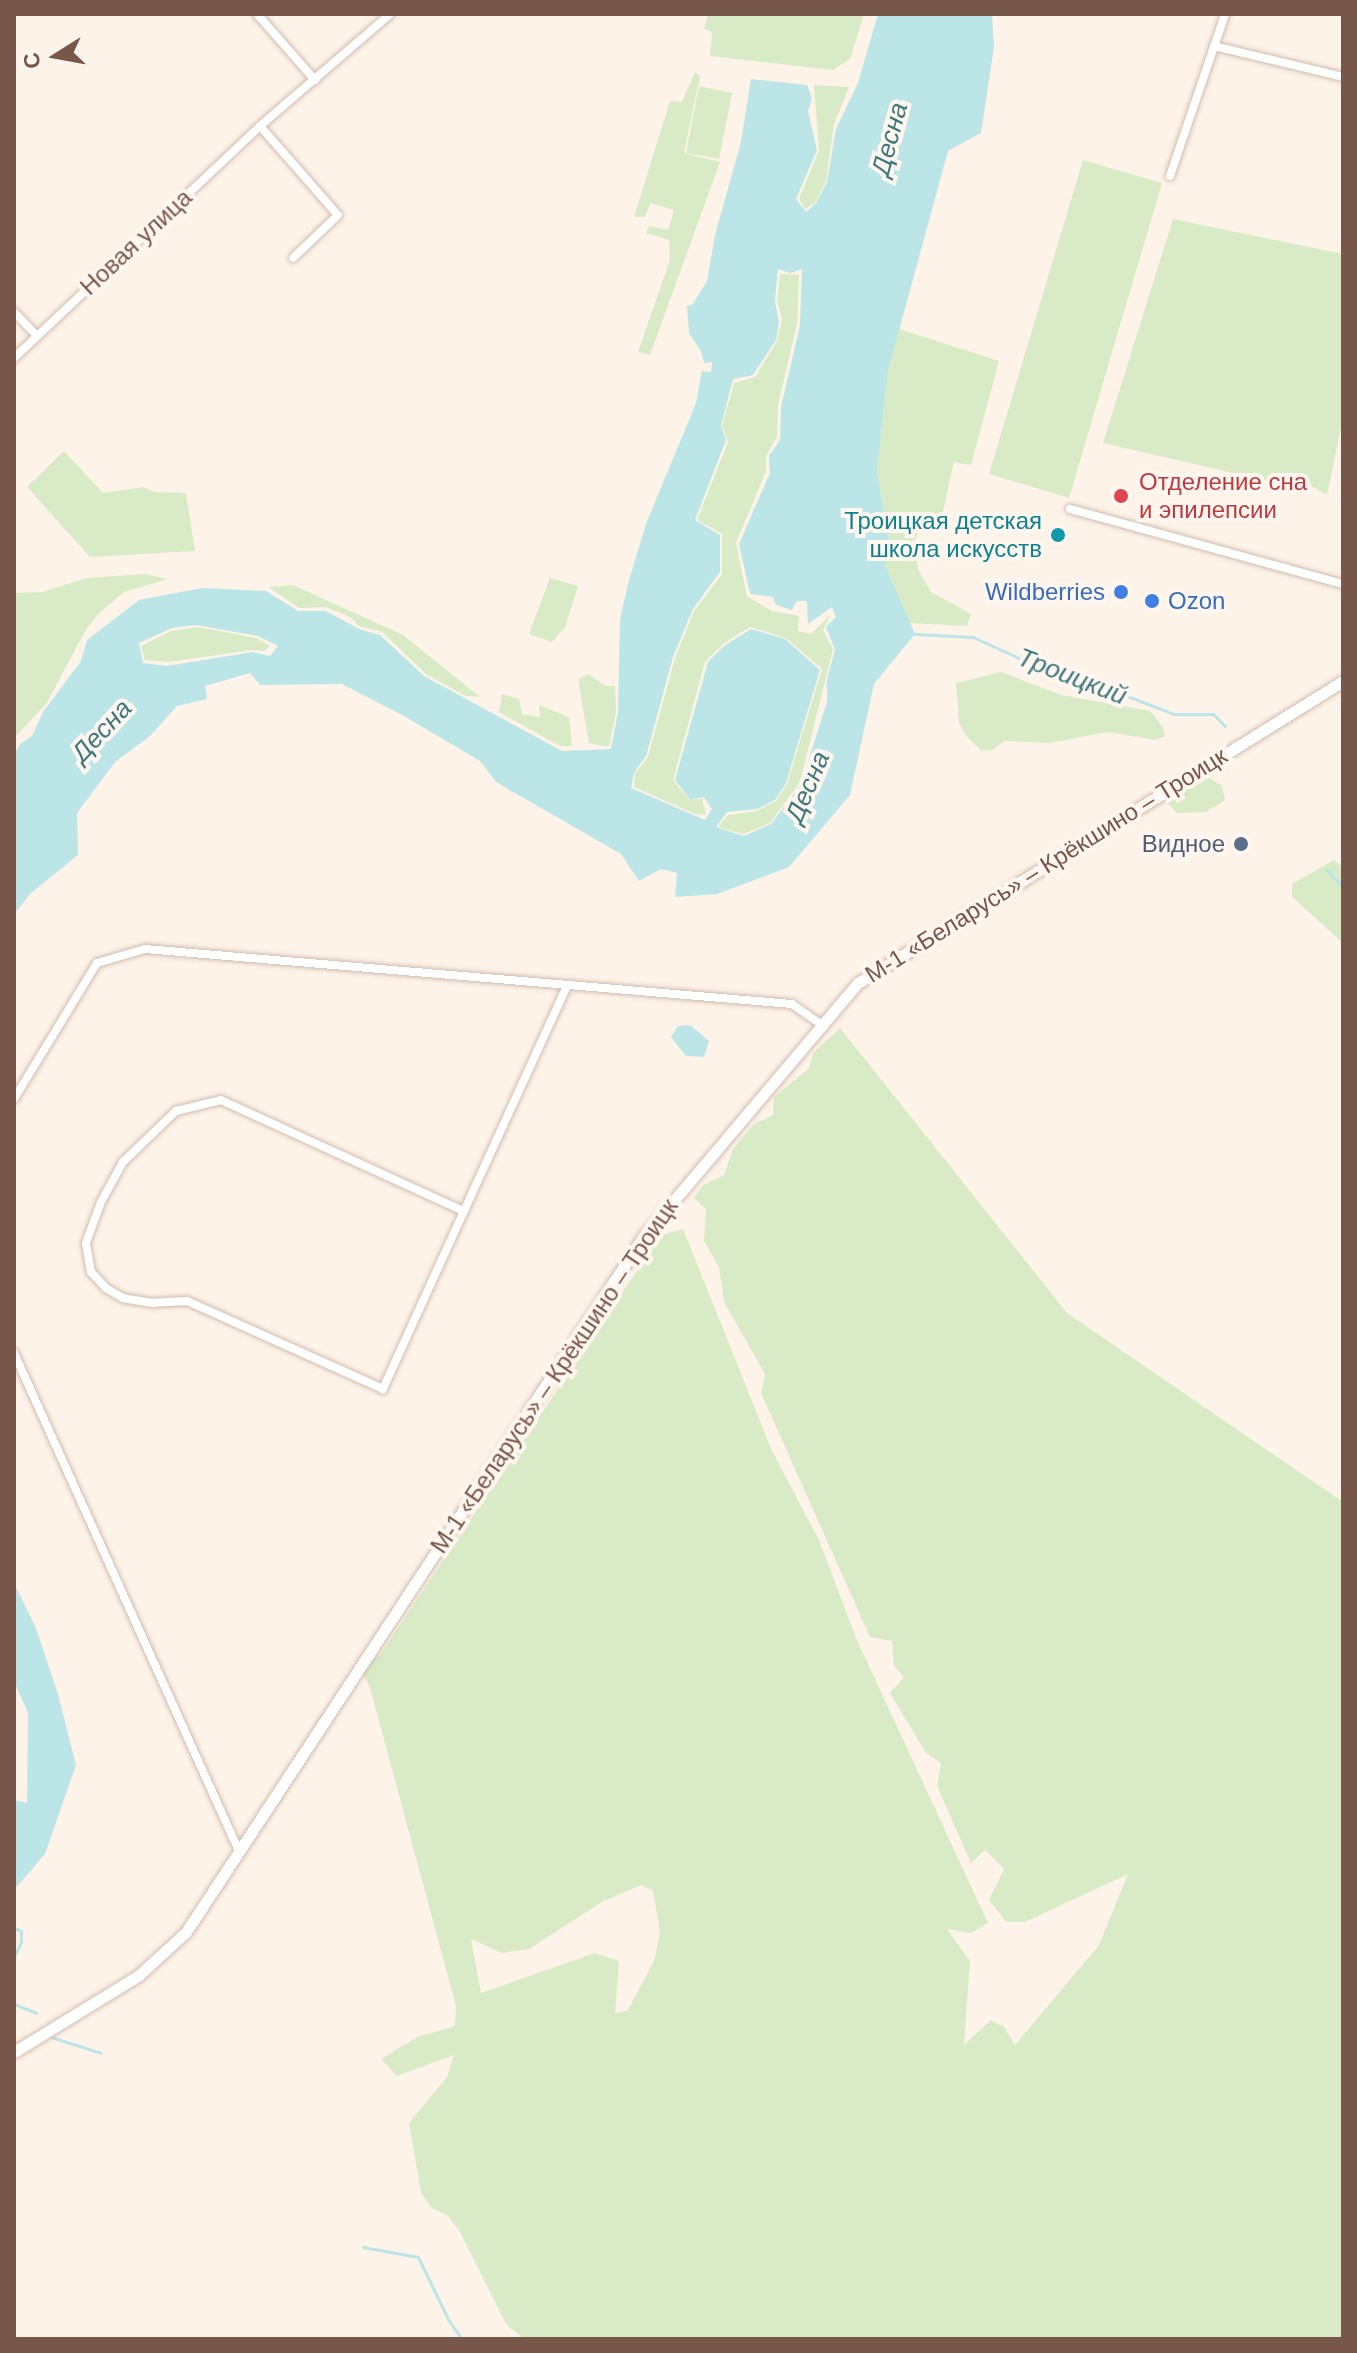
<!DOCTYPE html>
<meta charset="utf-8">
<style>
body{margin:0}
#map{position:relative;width:1357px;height:2353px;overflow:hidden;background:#fdf3e8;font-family:Helvetica,sans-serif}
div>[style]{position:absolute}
.green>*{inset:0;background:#d9ebc6}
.water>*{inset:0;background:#bce5e7}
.stream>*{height:3px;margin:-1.5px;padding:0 1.5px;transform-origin:1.5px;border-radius:1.5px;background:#bce5e7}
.roads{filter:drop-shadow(0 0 2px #d2bcb0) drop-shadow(0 0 2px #d2bcb0)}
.street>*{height:8px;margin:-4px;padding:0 4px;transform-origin:4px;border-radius:4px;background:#fff}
.secondary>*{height:11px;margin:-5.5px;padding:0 5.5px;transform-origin:5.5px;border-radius:5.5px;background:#fff}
.dots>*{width:22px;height:22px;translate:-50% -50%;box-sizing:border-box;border:4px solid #fff7ef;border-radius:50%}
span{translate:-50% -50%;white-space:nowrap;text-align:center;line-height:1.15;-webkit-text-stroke:8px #fff7ef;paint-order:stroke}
.street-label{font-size:24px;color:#78574b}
.health-label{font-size:24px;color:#be3a42}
.left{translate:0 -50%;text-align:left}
.culture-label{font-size:24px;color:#0d838f}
.right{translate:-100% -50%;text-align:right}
.shop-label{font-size:24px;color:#366cbe}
.service-label{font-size:24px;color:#4e5e75}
.water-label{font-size:26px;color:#3e787d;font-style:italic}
.frame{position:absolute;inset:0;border:16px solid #78574b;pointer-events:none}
.north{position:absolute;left:16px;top:16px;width:80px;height:80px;-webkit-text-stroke:6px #fff7ef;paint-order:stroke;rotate:259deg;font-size:22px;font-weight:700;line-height:32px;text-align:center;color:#78574b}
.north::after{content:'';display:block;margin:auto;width:28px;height:36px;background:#78574b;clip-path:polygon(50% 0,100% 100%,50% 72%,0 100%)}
</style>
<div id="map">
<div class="green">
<div style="clip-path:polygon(708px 14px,864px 14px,850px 59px,833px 70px,710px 56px,712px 32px,704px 29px)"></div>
<div style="clip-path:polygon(695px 72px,700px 76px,684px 153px,720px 162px,650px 355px,638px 352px,670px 260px,669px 240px,646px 233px,649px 226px,668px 230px,674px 210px,650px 203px,645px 217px,634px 217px,670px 101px,682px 102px)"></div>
<div style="clip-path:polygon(814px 85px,849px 87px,834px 124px,826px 181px,815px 203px,805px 209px,799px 199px,819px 150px)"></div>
<div style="clip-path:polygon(699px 86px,732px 93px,719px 159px,686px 153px)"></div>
<div style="clip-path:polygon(1083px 160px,1162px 183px,1069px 498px,989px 474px)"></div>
<div style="clip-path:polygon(1173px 219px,1343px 254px,1343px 418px,1327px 495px,1307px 484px,1303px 484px,1302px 489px,1103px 443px)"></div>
<div style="clip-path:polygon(780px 274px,799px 275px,797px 324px,778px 405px,777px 437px,766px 456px,766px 471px,736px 543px,747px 596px,772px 611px,799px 616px,798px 631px,811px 634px,831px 614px,823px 630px,833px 649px,800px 782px,770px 823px,743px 834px,718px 827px,728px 815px,757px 811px,776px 801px,787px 784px,822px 669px,786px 638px,750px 627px,723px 644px,705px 662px,673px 780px,689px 800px,702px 799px,706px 815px,695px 814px,634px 787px,635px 774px,648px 757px,675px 658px,694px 611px,722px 574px,722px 534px,697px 520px,728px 442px,722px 426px,734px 383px,755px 377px,777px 341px,782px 319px,777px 301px)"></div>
<div style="clip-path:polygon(899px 329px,999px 361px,971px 465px,954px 462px,942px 516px,919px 528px,914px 548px,919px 571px,931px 592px,971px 614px,967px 626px,910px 623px,886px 567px,881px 541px,889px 540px,877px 472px,888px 371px)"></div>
<div style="clip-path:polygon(64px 451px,103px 493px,143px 487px,155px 492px,186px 493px,195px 551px,90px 557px,27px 487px)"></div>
<div style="clip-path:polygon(145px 574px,168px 579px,124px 592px,98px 614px,84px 633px,46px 704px,14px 738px,14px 593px,42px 592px,87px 578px)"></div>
<div style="clip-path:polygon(550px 578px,578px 586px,565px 627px,552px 642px,529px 634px)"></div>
<div style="clip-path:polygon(293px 585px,403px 635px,480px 697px,466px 696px,426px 674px,381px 631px,360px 627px,350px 617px,326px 607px,299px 608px,268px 587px)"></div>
<div style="clip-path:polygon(198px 627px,256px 638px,270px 646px,264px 651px,252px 650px,168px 662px,145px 660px,141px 646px,171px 631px)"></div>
<div style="clip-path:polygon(1001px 672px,1061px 695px,1150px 711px,1163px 727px,1165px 736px,1156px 740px,1107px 732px,1050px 743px,1005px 741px,992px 750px,982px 751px,967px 737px,959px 723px,956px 683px)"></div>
<div style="clip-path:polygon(588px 674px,606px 686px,615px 686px,616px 712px,609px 747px,589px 743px,578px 679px)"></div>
<div style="clip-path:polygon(502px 694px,519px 699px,522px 714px,540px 717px,539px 705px,569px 717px,572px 746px,560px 746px,499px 712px)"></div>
<div style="clip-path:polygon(1203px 774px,1222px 786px,1225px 800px,1206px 812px,1177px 813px,1164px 800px)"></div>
<div style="clip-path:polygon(1334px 860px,1343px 867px,1343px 943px,1292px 897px,1292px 884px)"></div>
<div style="clip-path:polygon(evenodd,840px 1028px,1067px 1313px,1343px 1502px,1343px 2339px,524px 2339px,506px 2324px,460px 2232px,448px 2216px,432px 2208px,421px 2193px,409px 2123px,447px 2077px,454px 2055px,397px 2076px,381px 2059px,417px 2037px,455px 2026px,456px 2006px,370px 1688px,363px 1673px,367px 1663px,380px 1655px,647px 1256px,665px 1234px,683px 1229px,772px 1451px,819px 1540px,856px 1638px,988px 1923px,971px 1933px,947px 1929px,970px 1961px,964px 2045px,991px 2020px,1004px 2027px,1015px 2045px,1099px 1945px,1128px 1874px,1025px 1922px,1006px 1922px,989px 1900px,1004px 1869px,985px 1850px,971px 1863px,937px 1786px,941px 1763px,926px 1753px,890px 1693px,904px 1677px,894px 1666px,892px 1641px,870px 1637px,761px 1393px,765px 1374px,724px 1302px,719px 1267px,704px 1241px,706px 1209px,694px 1198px,703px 1185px,724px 1175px,733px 1149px,754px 1124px,773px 1115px,774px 1097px,809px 1068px,813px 1053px,840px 1028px,641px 1885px,653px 1891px,660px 1932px,654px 1961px,628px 2010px,615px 2014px,619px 1961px,595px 1953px,481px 1993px,471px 1939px,502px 1953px,529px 1949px,602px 1902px,641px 1885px)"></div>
</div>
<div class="water">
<div style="clip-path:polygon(evenodd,878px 14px,992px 14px,994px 47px,981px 133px,948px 151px,888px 371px,877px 472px,889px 540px,881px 541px,886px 567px,915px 634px,874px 684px,850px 795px,789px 867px,717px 894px,675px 897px,677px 873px,661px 869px,639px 881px,621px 854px,496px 782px,480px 761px,404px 716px,342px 684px,260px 685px,250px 673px,205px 686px,207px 699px,177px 706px,150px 736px,115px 762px,77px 813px,78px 855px,31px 893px,14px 914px,14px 755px,20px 744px,32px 736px,43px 712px,81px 661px,87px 640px,139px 600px,202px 588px,266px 591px,298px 611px,326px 611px,359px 629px,380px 635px,424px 676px,562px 751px,611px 749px,618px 712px,620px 619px,629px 580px,646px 524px,696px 403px,702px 371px,711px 372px,712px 362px,704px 363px,701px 351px,689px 333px,687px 306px,693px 304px,707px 281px,715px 235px,741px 142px,751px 79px,807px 85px,812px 98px,808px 111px,817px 150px,796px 199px,806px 212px,816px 203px,827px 182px,836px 129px,858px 83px,878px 14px,778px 269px,790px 273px,802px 269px,800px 325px,781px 407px,780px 440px,769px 456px,770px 473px,739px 544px,750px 594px,773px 597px,776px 605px,792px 610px,797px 601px,807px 601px,808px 624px,832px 607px,836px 617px,826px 627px,835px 650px,827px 679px,827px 702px,801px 784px,771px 824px,744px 836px,716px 827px,727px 812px,758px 809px,775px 800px,786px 783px,820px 670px,785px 639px,751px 629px,724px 646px,708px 662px,675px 780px,690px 800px,704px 797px,712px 809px,705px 820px,631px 788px,634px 773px,646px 756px,673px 657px,693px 609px,720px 572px,720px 535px,695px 520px,726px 440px,721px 426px,733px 379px,753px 375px,776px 340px,779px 322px,775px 301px,778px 269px,878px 14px,196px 625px,258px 636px,278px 646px,270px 656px,253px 652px,167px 666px,143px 663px,139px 643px,172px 628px,196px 625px)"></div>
<div style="clip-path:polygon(690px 1025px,709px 1041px,704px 1057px,686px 1056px,671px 1037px,678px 1026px)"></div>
<div style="clip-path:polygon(14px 1583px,36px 1628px,58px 1694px,76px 1765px,45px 1854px,14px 1890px,14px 1800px,27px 1803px,28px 1712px,14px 1682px)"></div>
</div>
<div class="stream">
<div style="left:915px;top:634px;width:58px;rotate:3deg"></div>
<div style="left:973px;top:637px;width:108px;rotate:24.7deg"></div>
<div style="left:1071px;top:682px;width:52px;rotate:13.2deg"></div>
<div style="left:1122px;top:694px;width:56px;rotate:21deg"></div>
<div style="left:1174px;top:714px;width:39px"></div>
<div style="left:1213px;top:714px;width:17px;rotate:45deg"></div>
<div style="left:1326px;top:869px;width:25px;rotate:47deg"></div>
<div style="left:14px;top:1928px;width:8px;rotate:23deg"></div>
<div style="left:21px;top:1931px;width:11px;rotate:90deg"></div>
<div style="left:21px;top:1942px;width:17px;rotate:115deg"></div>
<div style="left:14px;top:2004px;width:24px;rotate:22deg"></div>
<div style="left:51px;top:2037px;width:52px;rotate:17.7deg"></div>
<div style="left:363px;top:2247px;width:56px;rotate:10.3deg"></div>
<div style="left:418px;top:2257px;width:71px;rotate:64.2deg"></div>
<div style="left:449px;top:2321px;width:22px;rotate:54deg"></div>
</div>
<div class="roads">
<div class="street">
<div style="left:257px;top:14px;width:88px;rotate:48.7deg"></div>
<div style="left:1214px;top:46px;width:133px;rotate:13.5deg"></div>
<div style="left:260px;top:126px;width:118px;rotate:48.8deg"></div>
<div style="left:338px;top:215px;width:62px;rotate:136.3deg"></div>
<div style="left:1170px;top:176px;width:171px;rotate:-71.2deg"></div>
<div style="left:14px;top:312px;width:32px;rotate:46deg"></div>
<div style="left:14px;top:358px;width:338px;rotate:-43.3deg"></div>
<div style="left:260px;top:126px;width:172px;rotate:-40.7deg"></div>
<div style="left:1070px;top:509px;width:283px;rotate:15.4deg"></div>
<div style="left:14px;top:1099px;width:159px;rotate:-58.6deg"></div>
<div style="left:97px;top:963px;width:50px;rotate:-16.3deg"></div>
<div style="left:145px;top:949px;width:649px;rotate:4.86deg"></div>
<div style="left:792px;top:1004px;width:37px;rotate:35deg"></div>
<div style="left:221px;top:1100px;width:267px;rotate:24.6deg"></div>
<div style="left:464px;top:1211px;width:196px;rotate:114.5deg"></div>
<div style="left:383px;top:1389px;width:215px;rotate:-155.8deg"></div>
<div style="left:187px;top:1301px;width:34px;rotate:177deg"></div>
<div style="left:153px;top:1303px;width:30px;rotate:-171deg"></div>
<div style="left:123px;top:1298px;width:20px;rotate:-150deg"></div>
<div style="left:106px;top:1288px;width:22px;rotate:-133deg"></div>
<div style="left:91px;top:1272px;width:29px;rotate:-100deg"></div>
<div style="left:86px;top:1243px;width:44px;rotate:-69.9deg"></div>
<div style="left:101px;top:1202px;width:46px;rotate:-61.2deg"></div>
<div style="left:123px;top:1162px;width:74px;rotate:-43.9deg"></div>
<div style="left:176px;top:1111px;width:46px;rotate:-13.7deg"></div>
<div style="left:464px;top:1211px;width:247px;rotate:-65.4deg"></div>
<div style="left:14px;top:1353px;width:546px;rotate:65.69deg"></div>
</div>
<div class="secondary">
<div style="left:14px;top:2052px;width:147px;rotate:-31.6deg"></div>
<div style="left:139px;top:1975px;width:64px;rotate:-42.5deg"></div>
<div style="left:186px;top:1932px;width:832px;rotate:-56.67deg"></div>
<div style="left:643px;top:1237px;width:333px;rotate:-49.8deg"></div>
<div style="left:858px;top:983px;width:571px;rotate:-31.91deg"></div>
</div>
</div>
<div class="dots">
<div style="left:1121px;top:496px;background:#e0444e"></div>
<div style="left:1058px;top:535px;background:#0f9aa8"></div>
<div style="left:1121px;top:592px;background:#3f7fe0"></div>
<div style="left:1152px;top:601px;background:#3f7fe0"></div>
<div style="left:1241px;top:844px;background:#5c6f8a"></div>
</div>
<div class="street-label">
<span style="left:136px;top:242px;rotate:-43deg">Новая улица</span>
<span style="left:1046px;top:865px;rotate:-32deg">М-1 «Беларусь» – Крёкшино – Троицк</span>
<span style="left:554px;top:1376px;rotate:-56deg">М-1 «Беларусь» – Крёкшино – Троицк</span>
</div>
<div class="health-label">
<span class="left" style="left:1139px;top:496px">Отделение сна<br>и эпилепсии</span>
</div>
<div class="culture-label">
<span class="right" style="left:1042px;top:535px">Троицкая детская<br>школа искусств</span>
</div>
<div class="shop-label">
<span class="right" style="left:1105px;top:592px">Wildberries</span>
<span class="left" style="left:1168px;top:601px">Ozon</span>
</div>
<div class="service-label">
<span class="right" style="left:1225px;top:844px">Видное</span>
</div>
<div class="water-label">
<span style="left:890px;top:139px;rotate:-75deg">Десна</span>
<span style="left:1072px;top:677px;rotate:21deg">Троицкий</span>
<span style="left:102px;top:731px;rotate:-47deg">Десна</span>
<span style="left:808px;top:787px;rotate:-67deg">Десна</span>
</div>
<div class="frame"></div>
<div class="north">С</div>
</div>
